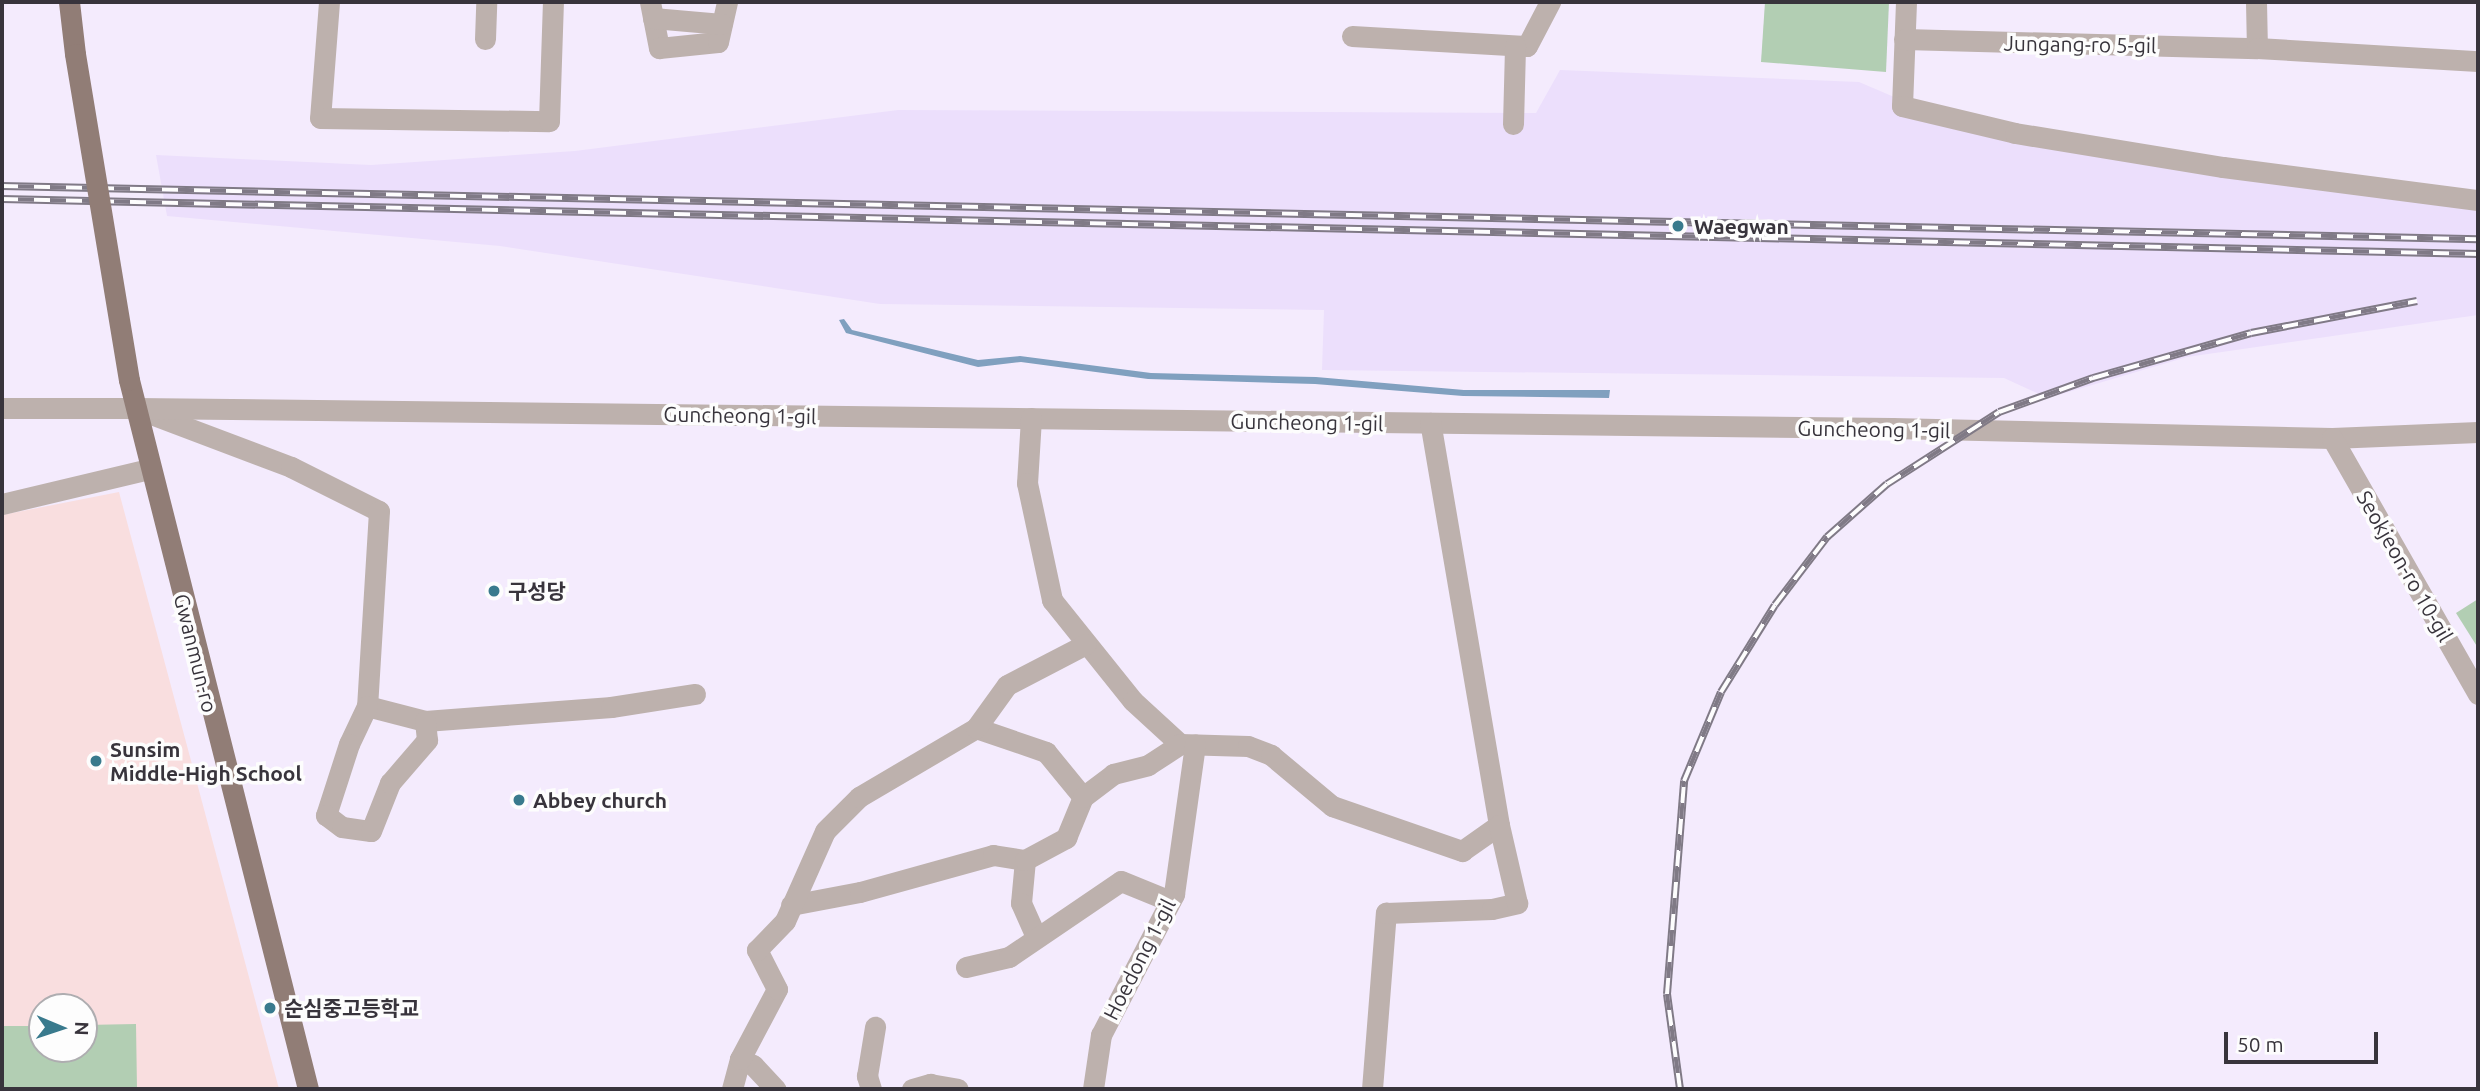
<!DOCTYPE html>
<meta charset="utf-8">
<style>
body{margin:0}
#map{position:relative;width:2480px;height:1091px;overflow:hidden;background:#f4ebfd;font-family:Ubuntu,"Noto Sans KR",sans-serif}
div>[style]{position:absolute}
.built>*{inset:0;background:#ecdffc}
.education>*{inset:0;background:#f9dedf}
.green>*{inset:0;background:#b2ceb3}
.water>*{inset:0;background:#80a0bf}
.minor>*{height:21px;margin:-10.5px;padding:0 10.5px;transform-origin:10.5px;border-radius:10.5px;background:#bdb1ad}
.major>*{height:21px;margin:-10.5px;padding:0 10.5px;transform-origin:10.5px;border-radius:10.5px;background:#917d76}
.rail>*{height:8px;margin-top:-4px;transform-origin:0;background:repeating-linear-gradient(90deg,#fdfdfd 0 16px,#807a86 0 32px);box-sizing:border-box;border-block:2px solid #807a86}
.major-bridge>*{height:21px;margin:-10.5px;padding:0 10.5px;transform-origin:10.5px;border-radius:10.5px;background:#917d76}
.dots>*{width:19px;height:19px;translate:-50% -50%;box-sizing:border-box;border:4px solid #fdfdfd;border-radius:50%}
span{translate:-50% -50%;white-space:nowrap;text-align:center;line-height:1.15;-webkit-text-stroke:7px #fdfdfd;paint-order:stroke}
.street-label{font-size:21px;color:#38343c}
.poi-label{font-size:21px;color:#38343c;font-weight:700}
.left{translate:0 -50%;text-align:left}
.frame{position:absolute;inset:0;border:4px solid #38343c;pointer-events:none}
.north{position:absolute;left:28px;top:993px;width:70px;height:70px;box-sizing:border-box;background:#fdfdfd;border:2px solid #aeadb0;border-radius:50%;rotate:92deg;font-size:19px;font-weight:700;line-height:28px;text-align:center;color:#38343c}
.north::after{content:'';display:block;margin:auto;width:24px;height:32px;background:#397a8d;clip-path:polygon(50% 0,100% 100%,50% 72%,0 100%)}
.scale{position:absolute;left:2224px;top:1032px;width:154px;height:32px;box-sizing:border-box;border:4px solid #38343c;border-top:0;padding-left:9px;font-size:21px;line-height:24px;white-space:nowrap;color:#38343c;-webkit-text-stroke:5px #fdfdfd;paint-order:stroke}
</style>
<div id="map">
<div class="built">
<div style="clip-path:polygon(1560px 70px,1859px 82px,1953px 122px,2478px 199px,2478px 315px,2187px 357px,2048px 398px,2004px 378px,1322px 370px,1324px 310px,880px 304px,500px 246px,167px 216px,156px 155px,371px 165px,575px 151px,898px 110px,1536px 113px)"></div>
</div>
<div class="education">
<div style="clip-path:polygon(evenodd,119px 492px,279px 1089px,2px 1089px,2px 515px,119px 492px,42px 1007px,84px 1007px,84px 1049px,42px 1049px,42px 1007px)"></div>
</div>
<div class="green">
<div style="clip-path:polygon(1765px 2px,1889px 2px,1886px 72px,1761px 62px)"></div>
<div style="clip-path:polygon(2478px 599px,2478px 648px,2456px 613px)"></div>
<div style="clip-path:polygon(136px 1024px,137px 1089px,2px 1089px,2px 1026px,42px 1026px,42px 1049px,84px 1049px,84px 1025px)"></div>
</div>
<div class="water">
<div style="clip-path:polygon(844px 319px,852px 330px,978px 360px,1020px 356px,1151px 373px,1316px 377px,1464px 390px,1610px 390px,1609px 398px,1463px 396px,1315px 384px,1148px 379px,1021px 362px,978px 367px,846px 333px,839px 320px)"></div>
</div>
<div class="minor">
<div style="left:329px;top:2px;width:116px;rotate:94.4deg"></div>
<div style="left:320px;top:118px;width:229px;rotate:0.8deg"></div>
<div style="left:549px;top:121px;width:119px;rotate:-88.1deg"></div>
<div style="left:650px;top:2px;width:47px;rotate:78.9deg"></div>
<div style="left:659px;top:48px;width:59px;rotate:-5.8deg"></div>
<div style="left:718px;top:42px;width:41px;rotate:-77.3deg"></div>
<div style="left:1906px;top:2px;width:104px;rotate:92.2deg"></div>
<div style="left:1902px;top:106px;width:116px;rotate:13.4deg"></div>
<div style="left:2015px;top:133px;width:211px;rotate:9.3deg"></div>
<div style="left:2223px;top:167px;width:257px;rotate:7.4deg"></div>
<div style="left:2256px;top:2px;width:46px;rotate:88.8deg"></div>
<div style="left:653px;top:18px;width:69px;rotate:5deg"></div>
<div style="left:1352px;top:36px;width:175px;rotate:3.3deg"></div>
<div style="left:1527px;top:46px;width:50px;rotate:-62.4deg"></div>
<div style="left:485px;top:39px;width:37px;rotate:-88deg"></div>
<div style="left:1904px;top:39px;width:353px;rotate:1.5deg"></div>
<div style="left:2257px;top:48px;width:221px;rotate:3.4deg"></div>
<div style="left:1513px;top:124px;width:78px;rotate:-88.5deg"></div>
<div style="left:2px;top:408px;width:133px"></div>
<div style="left:135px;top:408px;width:167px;rotate:20.7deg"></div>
<div style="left:291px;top:467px;width:98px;rotate:26.6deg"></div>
<div style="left:379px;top:511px;width:195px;rotate:93.5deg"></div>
<div style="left:367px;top:706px;width:60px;rotate:14.5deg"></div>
<div style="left:425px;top:721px;width:187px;rotate:-4.3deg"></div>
<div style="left:611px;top:707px;width:85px;rotate:-8.8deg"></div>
<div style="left:135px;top:408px;width:1757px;rotate:0.65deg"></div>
<div style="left:1892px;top:428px;width:440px;rotate:1.3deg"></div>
<div style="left:2332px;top:438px;width:146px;rotate:-2.4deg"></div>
<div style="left:1031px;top:418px;width:65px;rotate:93.5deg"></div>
<div style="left:1027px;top:483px;width:120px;rotate:77.9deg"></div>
<div style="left:1052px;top:600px;width:129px;rotate:51.3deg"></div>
<div style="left:1133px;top:701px;width:64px;rotate:42.5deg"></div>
<div style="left:1180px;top:744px;width:68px;rotate:1.7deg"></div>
<div style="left:1248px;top:746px;width:25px;rotate:21deg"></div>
<div style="left:1271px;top:755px;width:80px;rotate:39.9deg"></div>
<div style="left:1332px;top:806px;width:138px;rotate:19.1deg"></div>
<div style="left:1462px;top:851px;width:45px;rotate:-35.1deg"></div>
<div style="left:1499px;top:825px;width:408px;rotate:-99.7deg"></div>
<div style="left:2332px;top:438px;width:295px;rotate:60.3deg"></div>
<div style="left:2px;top:504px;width:151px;rotate:-13.4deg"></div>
<div style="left:367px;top:706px;width:42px;rotate:115.3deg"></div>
<div style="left:349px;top:744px;width:75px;rotate:107.9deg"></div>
<div style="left:326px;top:815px;width:20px;rotate:37deg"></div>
<div style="left:342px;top:827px;width:29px;rotate:8deg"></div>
<div style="left:371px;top:831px;width:52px;rotate:-68.4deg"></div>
<div style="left:390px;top:783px;width:57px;rotate:-49.3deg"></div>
<div style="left:427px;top:740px;width:19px;rotate:-96deg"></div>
<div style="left:976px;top:728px;width:74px;rotate:18.9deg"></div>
<div style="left:1046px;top:752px;width:58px;rotate:50.6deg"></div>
<div style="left:1025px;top:860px;width:43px;rotate:95.3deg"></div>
<div style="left:1021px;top:903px;width:36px;rotate:66deg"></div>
<div style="left:791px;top:905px;width:70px;rotate:-10.7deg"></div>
<div style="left:860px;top:892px;width:138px;rotate:-15.5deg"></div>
<div style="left:993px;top:855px;width:32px;rotate:9deg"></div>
<div style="left:1025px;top:860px;width:47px;rotate:-28.2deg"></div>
<div style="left:1066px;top:838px;width:44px;rotate:-67.5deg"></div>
<div style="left:1083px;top:797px;width:38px;rotate:-37deg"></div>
<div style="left:1113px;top:774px;width:36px;rotate:-14deg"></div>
<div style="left:1148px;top:765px;width:38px;rotate:-33deg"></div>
<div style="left:966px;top:967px;width:44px;rotate:-13.1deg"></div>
<div style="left:1009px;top:957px;width:135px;rotate:-34.2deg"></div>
<div style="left:1121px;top:881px;width:53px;rotate:22.2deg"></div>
<div style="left:740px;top:1059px;width:14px;rotate:25deg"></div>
<div style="left:753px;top:1065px;width:33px;rotate:47deg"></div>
<div style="left:732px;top:1089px;width:31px;rotate:-75deg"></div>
<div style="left:740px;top:1059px;width:79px;rotate:-62.1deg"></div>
<div style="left:777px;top:989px;width:44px;rotate:-117.1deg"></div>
<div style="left:757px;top:950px;width:40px;rotate:-46deg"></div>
<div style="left:785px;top:921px;width:98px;rotate:-66deg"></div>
<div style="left:825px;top:831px;width:48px;rotate:-45deg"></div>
<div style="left:859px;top:797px;width:136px;rotate:-30.5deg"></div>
<div style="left:976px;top:728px;width:53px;rotate:-54.2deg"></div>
<div style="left:1007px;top:685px;width:89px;rotate:-27.4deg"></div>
<div style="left:871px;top:1089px;width:14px;rotate:-107deg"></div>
<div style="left:867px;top:1076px;width:50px;rotate:-80.7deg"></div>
<div style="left:912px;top:1089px;width:19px;rotate:-16deg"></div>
<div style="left:930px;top:1084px;width:28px;rotate:10deg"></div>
<div style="left:1093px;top:1089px;width:55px;rotate:-81.6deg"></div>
<div style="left:1101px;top:1035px;width:159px;rotate:-62.6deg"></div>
<div style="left:1174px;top:894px;width:151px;rotate:-82deg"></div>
<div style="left:1372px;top:1089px;width:177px;rotate:-85.5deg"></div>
<div style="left:1386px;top:913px;width:106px;rotate:-2.2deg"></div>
<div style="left:1492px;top:909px;width:26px;rotate:-13deg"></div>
<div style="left:1517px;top:903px;width:80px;rotate:-103deg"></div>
</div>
<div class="major">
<div style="left:69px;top:2px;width:52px;rotate:83.4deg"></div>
<div style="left:129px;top:380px;width:731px;rotate:75.83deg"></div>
</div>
<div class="rail">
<div style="left:2px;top:186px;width:2477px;rotate:1.23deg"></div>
<div style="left:2px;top:199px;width:2477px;rotate:1.27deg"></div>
<div style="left:1680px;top:1089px;width:96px;rotate:-97.8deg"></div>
<div style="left:1667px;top:994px;width:214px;rotate:-85.4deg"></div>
<div style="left:1684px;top:781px;width:96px;rotate:-67.4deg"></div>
<div style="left:1721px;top:692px;width:102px;rotate:-58.2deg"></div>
<div style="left:1775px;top:605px;width:86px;rotate:-52.6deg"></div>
<div style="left:1827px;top:537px;width:80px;rotate:-41.5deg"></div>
<div style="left:1887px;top:484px;width:133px;rotate:-32.7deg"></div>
<div style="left:1999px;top:412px;width:100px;rotate:-19.9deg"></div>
<div style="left:2093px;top:378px;width:164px;rotate:-15.9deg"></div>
<div style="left:2251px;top:333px;width:169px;rotate:-10.9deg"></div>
</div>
<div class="major-bridge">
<div style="left:75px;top:54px;width:330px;rotate:80.6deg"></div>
</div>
<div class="dots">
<div style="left:1678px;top:226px;background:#397a8d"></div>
<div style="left:494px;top:591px;background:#397a8d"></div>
<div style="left:96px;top:761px;background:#397a8d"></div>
<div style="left:519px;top:800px;background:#397a8d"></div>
<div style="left:270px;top:1008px;background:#397a8d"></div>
</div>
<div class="street-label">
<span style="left:2080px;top:44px;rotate:1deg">Jungang-ro 5-gil</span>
<span style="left:740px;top:415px;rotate:1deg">Guncheong 1-gil</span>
<span style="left:1307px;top:422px;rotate:1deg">Guncheong 1-gil</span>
<span style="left:1874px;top:429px;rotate:1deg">Guncheong 1-gil</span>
<span style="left:2405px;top:566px;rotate:60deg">Seokjeon-ro 10-gil</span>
<span style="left:196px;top:653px;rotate:76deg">Gwanmun-ro</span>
<span style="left:1139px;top:959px;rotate:-63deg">Hoedong 1-gil</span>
</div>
<div class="poi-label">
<span class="left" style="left:1694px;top:226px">Waegwan</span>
<span class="left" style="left:508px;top:591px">구성당</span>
<span class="left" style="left:110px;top:761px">Sunsim<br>Middle-High School</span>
<span class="left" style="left:533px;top:800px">Abbey church</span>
<span class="left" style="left:284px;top:1008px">순심중고등학교</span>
</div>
<div class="frame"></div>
<div class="north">N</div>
<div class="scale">50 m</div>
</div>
